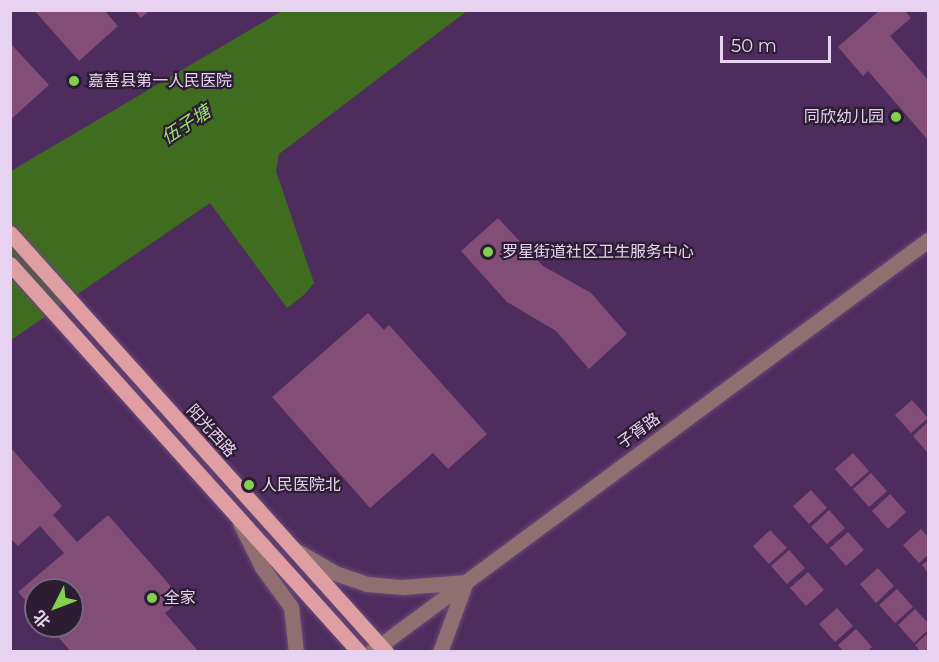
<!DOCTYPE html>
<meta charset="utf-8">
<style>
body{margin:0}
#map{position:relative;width:939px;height:662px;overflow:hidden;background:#4f2c5e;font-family:Montserrat,"Noto Sans SC",sans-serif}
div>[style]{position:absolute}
.water>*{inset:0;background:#3f6c1f}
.building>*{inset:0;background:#824e78}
.roads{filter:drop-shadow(0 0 2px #6a4a78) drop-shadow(0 0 2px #6a4a78)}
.minor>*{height:15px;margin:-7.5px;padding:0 7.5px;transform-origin:7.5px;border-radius:7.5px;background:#8f6f70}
.major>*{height:15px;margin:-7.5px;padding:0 7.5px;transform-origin:7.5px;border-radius:7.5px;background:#df9ea2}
.dots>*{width:16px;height:16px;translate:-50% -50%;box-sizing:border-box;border:3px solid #2c1d33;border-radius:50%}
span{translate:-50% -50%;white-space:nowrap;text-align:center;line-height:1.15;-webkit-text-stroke:4.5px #2c1d33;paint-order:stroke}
.poi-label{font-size:16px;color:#e7d3f1}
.left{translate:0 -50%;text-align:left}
.right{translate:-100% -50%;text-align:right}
.street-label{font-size:16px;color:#e7d3f1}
.water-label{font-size:18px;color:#97e466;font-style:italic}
.frame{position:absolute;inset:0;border:12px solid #e7d3f1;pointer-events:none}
.north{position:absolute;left:24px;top:578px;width:60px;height:60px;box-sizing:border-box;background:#2c1d33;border:2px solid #77667f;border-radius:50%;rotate:228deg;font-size:16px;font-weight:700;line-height:24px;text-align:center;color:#e7d3f1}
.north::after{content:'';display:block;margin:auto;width:21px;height:27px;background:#83d04f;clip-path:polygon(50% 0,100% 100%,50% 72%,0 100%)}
.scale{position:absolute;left:720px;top:36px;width:111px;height:27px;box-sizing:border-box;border:3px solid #e7d3f1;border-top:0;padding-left:8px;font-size:18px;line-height:21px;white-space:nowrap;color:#e7d3f1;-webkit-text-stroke:4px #2c1d33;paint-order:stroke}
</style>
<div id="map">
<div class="water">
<div style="clip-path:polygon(282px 11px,467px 11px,279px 154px,276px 171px,314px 283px,305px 294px,287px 308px,210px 203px,11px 340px,11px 171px)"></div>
</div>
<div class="building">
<div style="clip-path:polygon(34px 10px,104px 10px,118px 26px,79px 61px)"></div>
<div style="clip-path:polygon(134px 10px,150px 10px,141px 18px)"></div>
<div style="clip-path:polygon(880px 10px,904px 10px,911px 18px,890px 36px,928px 80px,928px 140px,868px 71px,863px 76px,838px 47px)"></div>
<div style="clip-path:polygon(10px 43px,49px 85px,10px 120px)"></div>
<div style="clip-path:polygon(498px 218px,543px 266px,591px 293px,627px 334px,589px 369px,556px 331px,507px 302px,461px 251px)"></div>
<div style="clip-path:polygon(368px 313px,384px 330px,389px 325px,487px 434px,448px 469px,433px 453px,370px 508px,272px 397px)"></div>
<div style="clip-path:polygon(912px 400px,928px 418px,911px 433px,895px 415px)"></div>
<div style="clip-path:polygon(928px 422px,928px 453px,913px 436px)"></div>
<div style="clip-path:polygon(10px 447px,62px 506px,53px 515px,77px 542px,108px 515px,182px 599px,165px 613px,199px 652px,71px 652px,49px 626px,72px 626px,72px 590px,36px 590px,36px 612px,18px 592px,64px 553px,40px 526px,18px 546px,10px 538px)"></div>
<div style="clip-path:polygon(853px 453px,869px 471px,851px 487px,835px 469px)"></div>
<div style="clip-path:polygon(871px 473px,887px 491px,869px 507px,853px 489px)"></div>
<div style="clip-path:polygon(811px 490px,827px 508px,809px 524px,793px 506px)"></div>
<div style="clip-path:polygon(890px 494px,906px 512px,888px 529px,872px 511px)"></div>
<div style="clip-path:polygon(829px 510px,845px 528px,827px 544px,811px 527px)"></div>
<div style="clip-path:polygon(921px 529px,928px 537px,928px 555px,919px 563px,903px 545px)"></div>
<div style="clip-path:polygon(770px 530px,787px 548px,769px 564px,753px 546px)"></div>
<div style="clip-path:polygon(848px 532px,864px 550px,846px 566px,830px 548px)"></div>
<div style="clip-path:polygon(789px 550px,805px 568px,787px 584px,771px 566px)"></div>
<div style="clip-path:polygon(928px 560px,928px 573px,922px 565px)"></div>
<div style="clip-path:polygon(878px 568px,894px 586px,876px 603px,860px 584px)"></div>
<div style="clip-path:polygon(808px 572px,824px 590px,806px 606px,790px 588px)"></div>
<div style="clip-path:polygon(897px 589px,913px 607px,895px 623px,879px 605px)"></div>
<div style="clip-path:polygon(837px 608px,853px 626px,835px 642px,819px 624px)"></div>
<div style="clip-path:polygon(915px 609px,928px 623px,928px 630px,914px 643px,898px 625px)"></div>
<div style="clip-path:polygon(856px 629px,872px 647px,867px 652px,844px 652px,838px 645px)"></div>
<div style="clip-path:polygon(928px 633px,928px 652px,921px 652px,915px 645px)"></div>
</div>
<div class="roads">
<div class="minor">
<div style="left:240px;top:523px;width:49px;rotate:63.4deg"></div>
<div style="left:262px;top:567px;width:49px;rotate:54.1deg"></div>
<div style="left:291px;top:607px;width:45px;rotate:83.7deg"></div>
<div style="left:297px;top:551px;width:44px;rotate:30.1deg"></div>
<div style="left:335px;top:573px;width:34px;rotate:19deg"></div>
<div style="left:367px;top:584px;width:36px;rotate:5deg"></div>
<div style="left:403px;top:587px;width:63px;rotate:-4.5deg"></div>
<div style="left:371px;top:652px;width:693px;rotate:-36.49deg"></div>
<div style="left:440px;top:652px;width:72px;rotate:-69.8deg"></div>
</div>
<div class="major">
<div style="left:10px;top:233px;width:563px;rotate:48.1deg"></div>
<div style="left:10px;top:264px;width:522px;rotate:48.03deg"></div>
</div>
</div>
<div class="dots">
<div style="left:74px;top:81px;background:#83d04f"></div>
<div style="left:896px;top:117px;background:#83d04f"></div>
<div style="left:488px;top:252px;background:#83d04f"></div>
<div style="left:249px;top:485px;background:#83d04f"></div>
<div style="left:152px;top:598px;background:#83d04f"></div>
</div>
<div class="poi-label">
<span class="left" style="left:88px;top:81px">嘉善县第一人民医院</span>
<span class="right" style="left:884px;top:117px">同欣幼儿园</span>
<span class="left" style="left:502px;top:252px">罗星街道社区卫生服务中心</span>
<span class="left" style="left:261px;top:485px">人民医院北</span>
<span class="left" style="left:164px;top:598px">全家</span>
</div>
<div class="street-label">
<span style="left:211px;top:431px;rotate:48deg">阳光西路</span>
<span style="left:639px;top:431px;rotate:-36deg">子胥路</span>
</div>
<div class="water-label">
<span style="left:186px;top:125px;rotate:-33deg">伍子塘</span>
</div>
<div class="frame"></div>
<div class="north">北</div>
<div class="scale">50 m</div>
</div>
